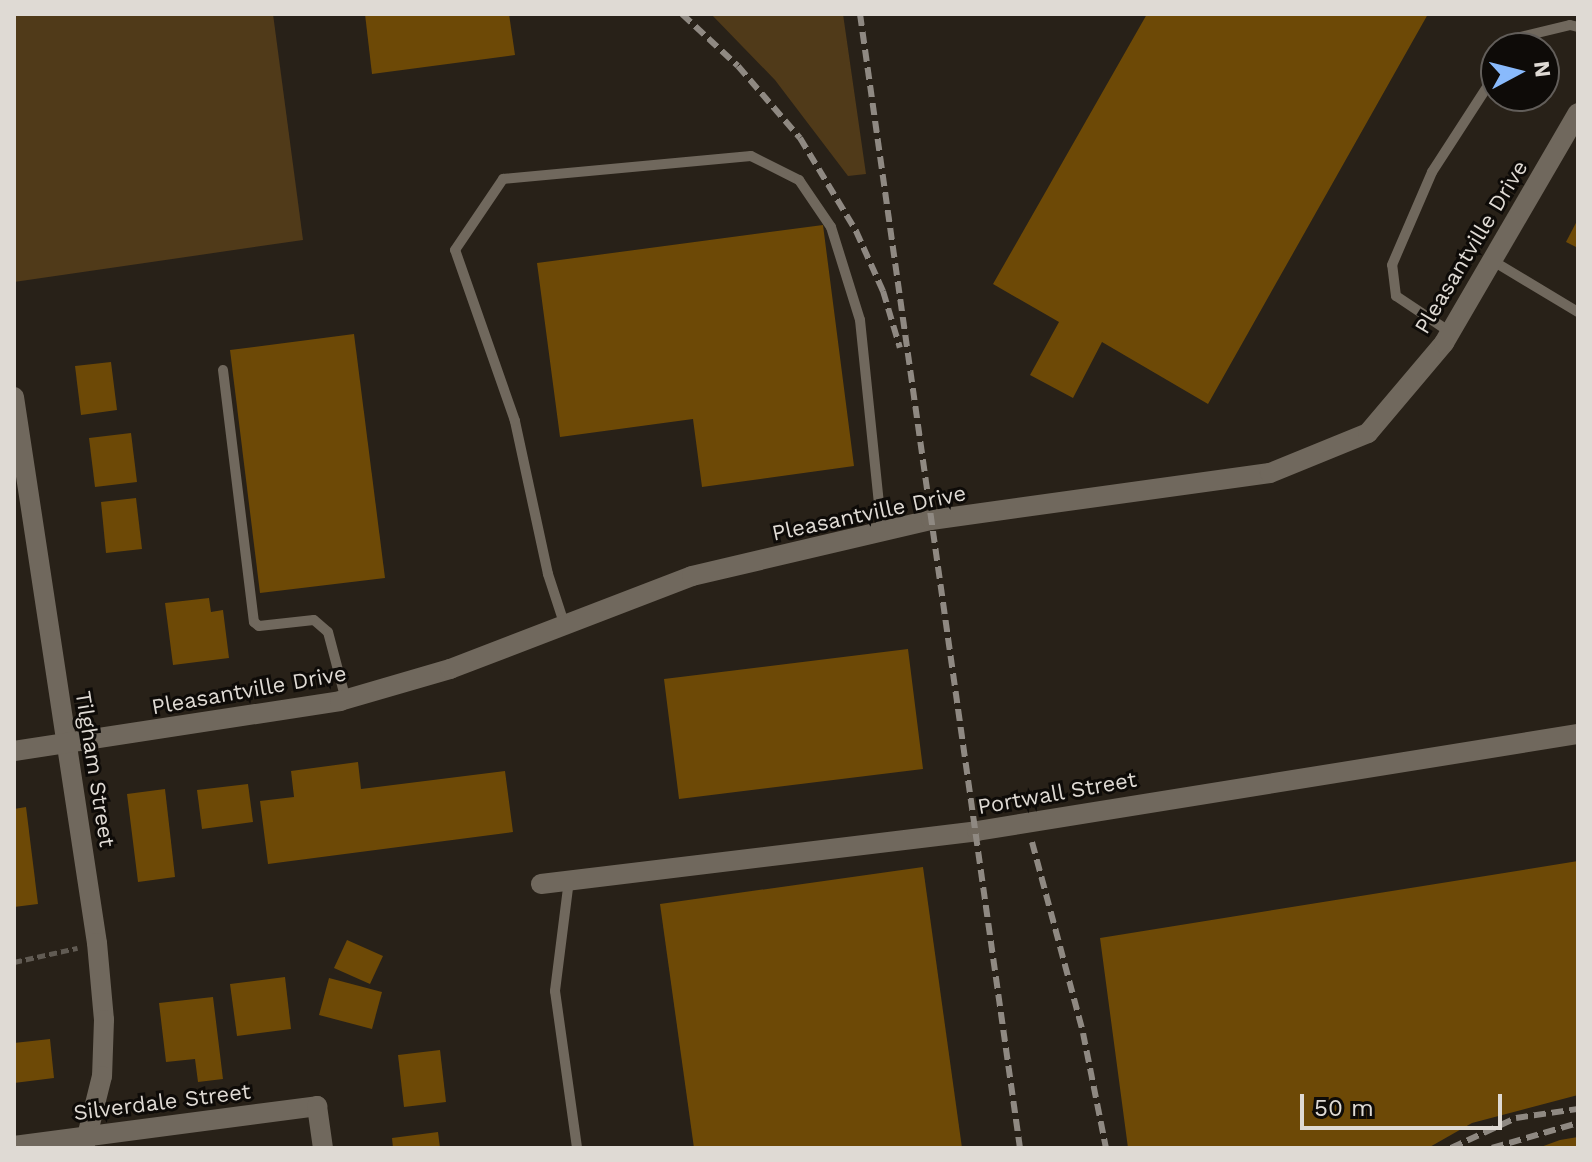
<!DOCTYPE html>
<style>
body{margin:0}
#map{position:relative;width:1592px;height:1162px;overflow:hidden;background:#282118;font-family:"Work Sans",sans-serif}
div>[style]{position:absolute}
.green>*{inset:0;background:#503a19}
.building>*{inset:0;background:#6d4906}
.path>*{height:5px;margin-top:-2.5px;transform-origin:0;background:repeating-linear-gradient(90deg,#615b53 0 8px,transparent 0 12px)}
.lane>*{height:10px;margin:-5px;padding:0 5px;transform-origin:5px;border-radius:5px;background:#70685d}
.street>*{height:20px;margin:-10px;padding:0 10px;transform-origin:10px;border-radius:10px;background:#70685d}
.rail>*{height:6px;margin-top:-3px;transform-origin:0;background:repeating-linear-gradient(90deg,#8f8982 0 12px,transparent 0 18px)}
span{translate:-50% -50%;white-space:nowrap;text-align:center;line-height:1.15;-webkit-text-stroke:6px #0e0b08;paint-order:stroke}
.street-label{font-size:22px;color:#dfdad4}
.frame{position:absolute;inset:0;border:16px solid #dfdad4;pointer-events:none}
.north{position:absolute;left:1480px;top:32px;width:80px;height:80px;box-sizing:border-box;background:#0e0b08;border:2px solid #625e5a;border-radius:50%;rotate:83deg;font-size:22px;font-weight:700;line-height:32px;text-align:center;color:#dfdad4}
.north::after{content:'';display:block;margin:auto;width:28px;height:36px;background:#89bafc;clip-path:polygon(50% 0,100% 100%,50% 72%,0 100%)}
.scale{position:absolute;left:1300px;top:1094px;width:202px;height:36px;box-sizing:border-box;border:4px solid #dfdad4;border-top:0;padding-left:10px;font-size:24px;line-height:28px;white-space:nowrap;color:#dfdad4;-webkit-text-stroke:6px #0e0b08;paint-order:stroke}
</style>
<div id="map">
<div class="green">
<div style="clip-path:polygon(14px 14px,273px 14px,303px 240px,14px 282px)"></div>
<div style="clip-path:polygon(711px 14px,843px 14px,866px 174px,848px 176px,775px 80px)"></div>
</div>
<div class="building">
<div style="clip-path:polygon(365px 14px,509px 14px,515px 55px,372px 74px)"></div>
<div style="clip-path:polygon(1147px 14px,1428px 14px,1208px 404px,1102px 342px,1073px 398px,1030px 375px,1059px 322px,993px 284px)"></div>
<div style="clip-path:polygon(1578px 219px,1578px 248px,1566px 242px)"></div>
<div style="clip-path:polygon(823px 225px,854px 466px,702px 487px,693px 419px,560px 437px,537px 263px)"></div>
<div style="clip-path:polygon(354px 334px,385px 578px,260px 593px,230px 350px)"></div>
<div style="clip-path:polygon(111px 362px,117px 410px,81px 415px,75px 366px)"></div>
<div style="clip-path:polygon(131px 433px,137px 482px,95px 487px,89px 438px)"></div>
<div style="clip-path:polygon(136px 498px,142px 549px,106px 553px,101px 502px)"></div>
<div style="clip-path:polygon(209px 598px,211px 612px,223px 610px,229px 658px,173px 665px,165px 603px)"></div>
<div style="clip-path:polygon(908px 649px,923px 769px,679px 799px,664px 679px)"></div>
<div style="clip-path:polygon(358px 762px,361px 789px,505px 771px,513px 832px,268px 864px,260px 801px,294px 797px,291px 771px)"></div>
<div style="clip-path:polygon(248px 784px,253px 822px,202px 829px,197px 790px)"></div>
<div style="clip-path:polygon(165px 789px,175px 877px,138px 882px,127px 794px)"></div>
<div style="clip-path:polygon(26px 807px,38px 904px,14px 907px,14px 809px)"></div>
<div style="clip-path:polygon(1578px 861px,1578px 1095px,1472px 1123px,1428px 1148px,1128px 1148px,1100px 938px)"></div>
<div style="clip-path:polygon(923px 867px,962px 1148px,694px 1148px,660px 904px)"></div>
<div style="clip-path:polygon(347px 940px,383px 956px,370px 984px,334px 968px)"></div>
<div style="clip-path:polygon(285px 977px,291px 1029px,237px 1036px,230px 984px)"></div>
<div style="clip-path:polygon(329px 978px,382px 992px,372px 1029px,319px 1015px)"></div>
<div style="clip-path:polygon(213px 997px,223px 1079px,198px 1082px,195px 1059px,166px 1062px,159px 1003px)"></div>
<div style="clip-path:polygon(50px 1039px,54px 1078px,14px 1083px,14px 1043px)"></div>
<div style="clip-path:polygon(440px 1050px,446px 1102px,404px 1107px,398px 1055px)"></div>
<div style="clip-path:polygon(438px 1132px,440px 1148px,393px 1148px,392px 1138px)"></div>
<div style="clip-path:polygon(1578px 1137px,1578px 1148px,1538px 1148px,1560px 1140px)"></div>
</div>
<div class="path">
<div style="left:14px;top:962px;width:65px;rotate:-12.5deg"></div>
</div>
<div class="lane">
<div style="left:1513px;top:48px;width:13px;rotate:-58deg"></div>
<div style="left:1520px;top:37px;width:51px;rotate:-13.5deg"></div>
<div style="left:1570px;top:25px;width:8px;rotate:14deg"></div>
<div style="left:1493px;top:261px;width:99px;rotate:31deg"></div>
<div style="left:1450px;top:332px;width:65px;rotate:-146.3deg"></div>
<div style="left:1396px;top:296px;width:31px;rotate:-97deg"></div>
<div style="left:1392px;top:265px;width:101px;rotate:-66.7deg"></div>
<div style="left:1432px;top:172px;width:118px;rotate:-57.1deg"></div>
<div style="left:223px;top:370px;width:254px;rotate:83deg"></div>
<div style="left:254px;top:622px;width:6px;rotate:39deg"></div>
<div style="left:259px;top:626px;width:55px;rotate:-6.2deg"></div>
<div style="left:314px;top:620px;width:18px;rotate:41deg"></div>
<div style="left:328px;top:632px;width:70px;rotate:75.2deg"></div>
<div style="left:564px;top:623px;width:52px;rotate:-108.1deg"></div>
<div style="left:548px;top:574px;width:157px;rotate:-102.2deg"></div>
<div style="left:515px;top:421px;width:181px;rotate:-109.3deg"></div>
<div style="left:455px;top:250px;width:86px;rotate:-55.9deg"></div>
<div style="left:503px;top:179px;width:249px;rotate:-5.3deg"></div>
<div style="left:751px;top:156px;width:54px;rotate:26.6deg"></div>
<div style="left:799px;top:180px;width:57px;rotate:55.8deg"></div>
<div style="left:831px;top:227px;width:97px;rotate:72.7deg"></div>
<div style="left:860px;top:320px;width:213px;rotate:84.1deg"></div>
<div style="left:569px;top:880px;width:112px;rotate:97.2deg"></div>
<div style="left:555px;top:991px;width:159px;rotate:82deg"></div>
</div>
<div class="street">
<div style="left:14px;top:397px;width:552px;rotate:81.36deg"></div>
<div style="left:97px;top:943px;width:77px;rotate:84.8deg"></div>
<div style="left:104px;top:1020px;width:56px;rotate:92deg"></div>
<div style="left:102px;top:1076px;width:74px;rotate:104deg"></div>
<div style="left:14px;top:751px;width:330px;rotate:-8.7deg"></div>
<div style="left:340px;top:701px;width:115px;rotate:-16.2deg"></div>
<div style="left:450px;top:669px;width:259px;rotate:-21deg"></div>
<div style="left:692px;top:576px;width:245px;rotate:-13.2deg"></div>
<div style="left:931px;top:520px;width:342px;rotate:-7.9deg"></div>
<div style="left:1270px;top:473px;width:106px;rotate:-22.2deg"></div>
<div style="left:1368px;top:433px;width:118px;rotate:-49.8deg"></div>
<div style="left:1444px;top:343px;width:266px;rotate:-59.8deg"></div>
<div style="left:541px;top:884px;width:439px;rotate:-6.9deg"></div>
<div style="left:977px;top:831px;width:609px;rotate:-9.17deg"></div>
<div style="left:14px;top:1146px;width:306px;rotate:-7.5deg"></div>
<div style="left:317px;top:1106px;width:42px;rotate:81.9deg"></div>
</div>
<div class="rail">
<div style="left:682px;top:14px;width:76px;rotate:42.9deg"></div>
<div style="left:738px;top:66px;width:95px;rotate:49.3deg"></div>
<div style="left:800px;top:138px;width:109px;rotate:58.9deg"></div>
<div style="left:856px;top:231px;width:66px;rotate:65.8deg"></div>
<div style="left:883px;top:291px;width:59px;rotate:73.4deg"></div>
<div style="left:860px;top:14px;width:1145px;rotate:81.97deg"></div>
<div style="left:1032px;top:842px;width:198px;rotate:75deg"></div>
<div style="left:1083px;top:1033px;width:117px;rotate:78.7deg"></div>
<div style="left:1451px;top:1148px;width:72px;rotate:-24.8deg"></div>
<div style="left:1516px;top:1118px;width:63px;rotate:-8.3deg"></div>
<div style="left:1492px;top:1148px;width:90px;rotate:-16.2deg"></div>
</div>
<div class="street-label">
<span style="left:1471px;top:247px;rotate:-59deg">Pleasantville Drive</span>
<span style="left:869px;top:513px;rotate:-12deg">Pleasantville Drive</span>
<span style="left:249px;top:690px;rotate:-10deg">Pleasantville Drive</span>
<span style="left:95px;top:769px;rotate:81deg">Tilgham Street</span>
<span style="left:1057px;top:793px;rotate:-10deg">Portwall Street</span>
<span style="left:162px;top:1102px;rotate:-7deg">Silverdale Street</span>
</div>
<div class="frame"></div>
<div class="north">N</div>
<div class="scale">50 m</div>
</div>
